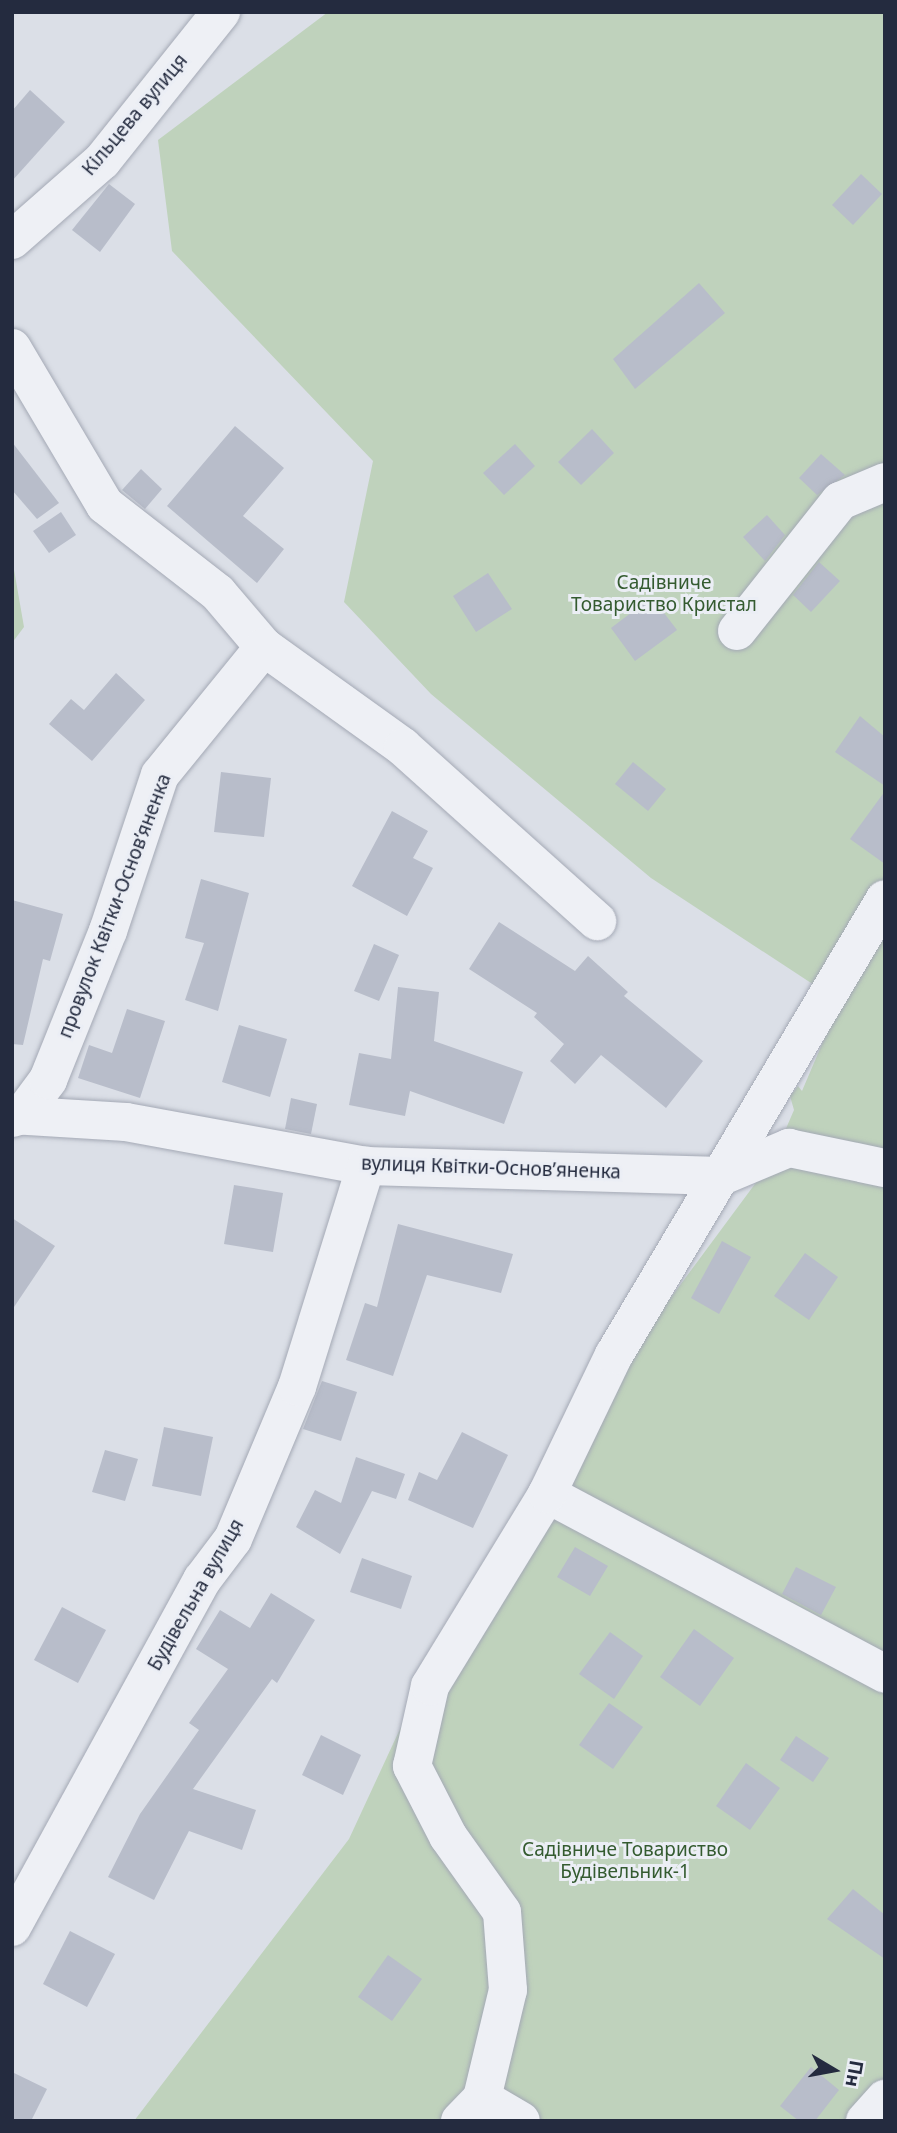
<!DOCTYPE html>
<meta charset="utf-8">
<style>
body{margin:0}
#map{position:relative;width:897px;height:2133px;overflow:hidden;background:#dbdfe7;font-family:"Noto Sans",sans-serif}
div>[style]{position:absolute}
.green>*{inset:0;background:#bfd2bc}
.building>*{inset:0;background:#b8bdca}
.roads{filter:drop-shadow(0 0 2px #a4a9b5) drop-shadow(0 0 2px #a4a9b5)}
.minor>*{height:38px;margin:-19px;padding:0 19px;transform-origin:19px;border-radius:19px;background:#eef0f5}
span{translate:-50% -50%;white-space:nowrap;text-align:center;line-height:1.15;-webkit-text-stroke:6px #ebeef5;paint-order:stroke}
.street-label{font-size:19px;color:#242b3f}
.park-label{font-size:19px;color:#345b30}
.frame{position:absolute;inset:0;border:14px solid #242b3f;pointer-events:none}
.north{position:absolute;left:799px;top:2035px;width:70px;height:70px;-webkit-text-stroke:5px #ebeef5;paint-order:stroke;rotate:100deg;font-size:19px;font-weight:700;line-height:28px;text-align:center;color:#242b3f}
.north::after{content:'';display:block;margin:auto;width:24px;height:32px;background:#242b3f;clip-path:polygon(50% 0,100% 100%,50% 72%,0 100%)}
</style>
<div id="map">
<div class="green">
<div style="clip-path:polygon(328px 12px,885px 12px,885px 2121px,134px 2121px,349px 1839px,412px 1703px,649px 1327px,772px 1161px,794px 1110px,790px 1096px,798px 1086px,802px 1091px,840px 1002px,651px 878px,431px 694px,344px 602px,373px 461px,172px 251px,158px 140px)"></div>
<div style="clip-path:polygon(12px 558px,24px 627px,12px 643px)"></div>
</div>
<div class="building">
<div style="clip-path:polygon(30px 90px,65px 122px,12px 181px,12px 111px)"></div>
<div style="clip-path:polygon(861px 174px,882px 194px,853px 225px,832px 205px)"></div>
<div style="clip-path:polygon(109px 184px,135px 204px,100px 252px,72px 230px)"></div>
<div style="clip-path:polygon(699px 283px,725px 313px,635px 389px,613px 359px)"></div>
<div style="clip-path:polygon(235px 426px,284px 468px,243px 516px,284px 549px,257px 583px,167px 506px)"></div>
<div style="clip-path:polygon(592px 429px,614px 453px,581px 485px,558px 462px)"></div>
<div style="clip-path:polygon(12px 442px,59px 503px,37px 519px,12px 490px)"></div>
<div style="clip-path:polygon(515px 444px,535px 466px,504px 495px,483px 473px)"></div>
<div style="clip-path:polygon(821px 454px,845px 475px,817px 495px,799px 478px)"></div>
<div style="clip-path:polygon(141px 469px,162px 489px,145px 509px,122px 490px)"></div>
<div style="clip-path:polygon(61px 512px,76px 535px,49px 553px,33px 531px)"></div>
<div style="clip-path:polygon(767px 515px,785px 535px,765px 561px,743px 537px)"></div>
<div style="clip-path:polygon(819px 562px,840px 581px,811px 612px,793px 595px)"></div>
<div style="clip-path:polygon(488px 573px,512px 609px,476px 632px,453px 596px)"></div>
<div style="clip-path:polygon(652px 597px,677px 630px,635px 661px,611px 628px)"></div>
<div style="clip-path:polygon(116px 673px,145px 700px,92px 761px,49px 724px,71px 699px,84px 710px)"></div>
<div style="clip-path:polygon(860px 716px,885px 737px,885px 786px,835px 752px)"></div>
<div style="clip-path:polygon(633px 762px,666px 789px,648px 811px,615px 784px)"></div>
<div style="clip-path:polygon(221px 772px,271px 778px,264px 837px,214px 832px)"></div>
<div style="clip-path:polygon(885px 791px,885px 864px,850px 839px)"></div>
<div style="clip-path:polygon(392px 811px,428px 831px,413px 858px,433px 868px,407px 916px,352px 886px)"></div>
<div style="clip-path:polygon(201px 879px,249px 893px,218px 1011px,185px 1000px,204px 943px,185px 938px)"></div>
<div style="clip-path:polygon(12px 900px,63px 914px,50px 961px,43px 959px,23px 1045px,12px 1044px)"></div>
<div style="clip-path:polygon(499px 922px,575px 971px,588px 956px,628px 992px,624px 996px,703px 1061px,666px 1108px,601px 1055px,575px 1084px,550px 1061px,564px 1044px,534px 1017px,537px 1013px,469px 969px)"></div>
<div style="clip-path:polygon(374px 944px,399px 955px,379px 1001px,354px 991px)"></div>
<div style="clip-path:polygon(398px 987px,439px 992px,434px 1041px,523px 1072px,504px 1124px,410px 1091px,405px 1116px,349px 1105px,359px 1053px,391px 1059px)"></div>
<div style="clip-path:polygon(127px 1009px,165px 1021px,140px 1098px,78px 1078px,89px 1045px,112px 1053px)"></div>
<div style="clip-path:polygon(239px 1025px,287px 1039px,270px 1097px,222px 1082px)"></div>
<div style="clip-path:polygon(291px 1098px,317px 1104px,311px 1134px,285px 1129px)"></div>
<div style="clip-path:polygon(234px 1185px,283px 1193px,273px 1252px,224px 1244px)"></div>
<div style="clip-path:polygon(12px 1218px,55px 1246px,12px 1310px)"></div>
<div style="clip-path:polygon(398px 1224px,513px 1254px,501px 1293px,427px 1275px,393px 1376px,346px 1360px,365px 1303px,377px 1307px)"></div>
<div style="clip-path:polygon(722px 1241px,751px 1257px,719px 1314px,691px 1298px)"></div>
<div style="clip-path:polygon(805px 1253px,838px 1277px,809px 1320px,774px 1296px)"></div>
<div style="clip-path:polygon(322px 1381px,357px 1392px,341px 1441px,303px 1429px)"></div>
<div style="clip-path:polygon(164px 1427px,213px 1437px,201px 1496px,152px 1486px)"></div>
<div style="clip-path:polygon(462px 1432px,508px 1455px,473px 1528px,408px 1500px,419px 1472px,437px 1480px)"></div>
<div style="clip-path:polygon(105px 1450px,138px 1459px,125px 1501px,92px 1492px)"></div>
<div style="clip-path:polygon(356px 1457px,405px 1474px,396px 1499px,372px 1491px,340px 1554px,296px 1527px,315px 1490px,341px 1503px)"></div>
<div style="clip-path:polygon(575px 1547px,608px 1566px,590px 1596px,557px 1577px)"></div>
<div style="clip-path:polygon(362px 1558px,412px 1576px,401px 1609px,350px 1592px)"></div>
<div style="clip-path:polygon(796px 1567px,836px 1587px,821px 1615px,782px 1594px)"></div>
<div style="clip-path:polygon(271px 1593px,315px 1620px,277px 1683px,272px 1679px,193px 1789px,256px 1810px,242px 1850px,189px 1831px,154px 1900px,108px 1877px,140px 1814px,199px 1730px,189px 1723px,228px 1669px,196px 1649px,220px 1610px,250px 1628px)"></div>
<div style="clip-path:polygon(62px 1607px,106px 1630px,78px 1683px,34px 1660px)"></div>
<div style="clip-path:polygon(694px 1629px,734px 1658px,700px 1706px,660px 1677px)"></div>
<div style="clip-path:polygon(610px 1632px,643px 1656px,614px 1699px,579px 1674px)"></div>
<div style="clip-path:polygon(609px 1703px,643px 1727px,613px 1769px,579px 1745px)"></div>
<div style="clip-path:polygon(321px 1735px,361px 1755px,343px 1795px,302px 1775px)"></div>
<div style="clip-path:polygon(796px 1736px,829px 1758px,813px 1782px,780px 1760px)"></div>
<div style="clip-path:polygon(746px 1763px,780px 1788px,750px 1830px,716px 1806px)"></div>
<div style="clip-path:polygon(853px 1889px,885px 1915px,885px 1959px,827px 1919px)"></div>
<div style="clip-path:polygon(70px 1931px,115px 1954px,87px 2007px,43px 1984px)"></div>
<div style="clip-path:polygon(388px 1955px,422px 1979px,392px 2021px,358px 1997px)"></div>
<div style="clip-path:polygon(811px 2067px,839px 2090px,815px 2121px,799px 2121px,780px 2106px)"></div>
<div style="clip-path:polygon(12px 2072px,47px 2089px,31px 2121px,12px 2121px)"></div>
</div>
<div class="roads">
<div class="minor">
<div style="left:12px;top:240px;width:120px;rotate:-41.3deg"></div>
<div style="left:102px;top:161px;width:191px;rotate:-51.4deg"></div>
<div style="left:12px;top:348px;width:182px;rotate:59.4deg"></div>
<div style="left:105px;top:505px;width:143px;rotate:37.9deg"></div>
<div style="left:218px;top:593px;width:71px;rotate:49.6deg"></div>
<div style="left:737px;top:631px;width:166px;rotate:-51.6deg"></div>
<div style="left:840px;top:501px;width:49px;rotate:-22.9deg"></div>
<div style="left:12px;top:1115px;width:114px;rotate:3.5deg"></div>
<div style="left:126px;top:1122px;width:244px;rotate:10.4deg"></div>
<div style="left:366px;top:1166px;width:356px;rotate:1.6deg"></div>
<div style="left:722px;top:1176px;width:73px;rotate:-22.7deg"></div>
<div style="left:789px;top:1148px;width:98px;rotate:11.8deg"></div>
<div style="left:12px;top:1118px;width:10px;rotate:-17deg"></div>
<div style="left:22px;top:1115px;width:44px;rotate:-53.4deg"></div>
<div style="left:48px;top:1080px;width:161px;rotate:-68.1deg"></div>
<div style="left:108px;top:931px;width:164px;rotate:-71.6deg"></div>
<div style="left:160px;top:775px;width:165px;rotate:-50.9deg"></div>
<div style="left:264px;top:647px;width:171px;rotate:35.7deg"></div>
<div style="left:403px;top:747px;width:261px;rotate:41.9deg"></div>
<div style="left:547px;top:1494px;width:383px;rotate:28deg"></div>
<div style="left:12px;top:1927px;width:396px;rotate:-61.3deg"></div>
<div style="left:202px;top:1580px;width:51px;rotate:-52.9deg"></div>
<div style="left:233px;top:1539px;width:165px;rotate:-67.2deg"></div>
<div style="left:297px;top:1387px;width:232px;rotate:-72.7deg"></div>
<div style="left:482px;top:2098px;width:45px;rotate:30.5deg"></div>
<div style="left:460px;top:2121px;width:32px;rotate:-46deg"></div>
<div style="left:482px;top:2098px;width:111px;rotate:-76.5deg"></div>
<div style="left:508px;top:1990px;width:78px;rotate:-94.4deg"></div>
<div style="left:502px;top:1912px;width:93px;rotate:-125.4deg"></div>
<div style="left:448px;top:1836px;width:79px;rotate:-117.2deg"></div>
<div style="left:412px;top:1766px;width:82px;rotate:-77.3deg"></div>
<div style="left:430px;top:1686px;width:225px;rotate:-58.6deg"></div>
<div style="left:547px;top:1494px;width:154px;rotate:-64.3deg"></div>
<div style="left:614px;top:1355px;width:530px;rotate:-59.28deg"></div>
<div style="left:865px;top:2121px;width:30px;rotate:-48deg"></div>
</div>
</div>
<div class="street-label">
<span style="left:135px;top:115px;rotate:-50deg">Кільцева вулиця</span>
<span style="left:115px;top:906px;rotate:-69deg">провулок Квітки-Основʼяненка</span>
<span style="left:491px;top:1168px;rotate:2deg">вулиця Квітки-Основʼяненка</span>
<span style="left:196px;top:1595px;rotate:-60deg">Будівельна вулиця</span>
</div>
<div class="park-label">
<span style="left:664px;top:594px">Садівниче<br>Товариство Кристал</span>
<span style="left:625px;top:1861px">Садівниче Товариство<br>Будівельник-1</span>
</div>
<div class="frame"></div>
<div class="north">Пн</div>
</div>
